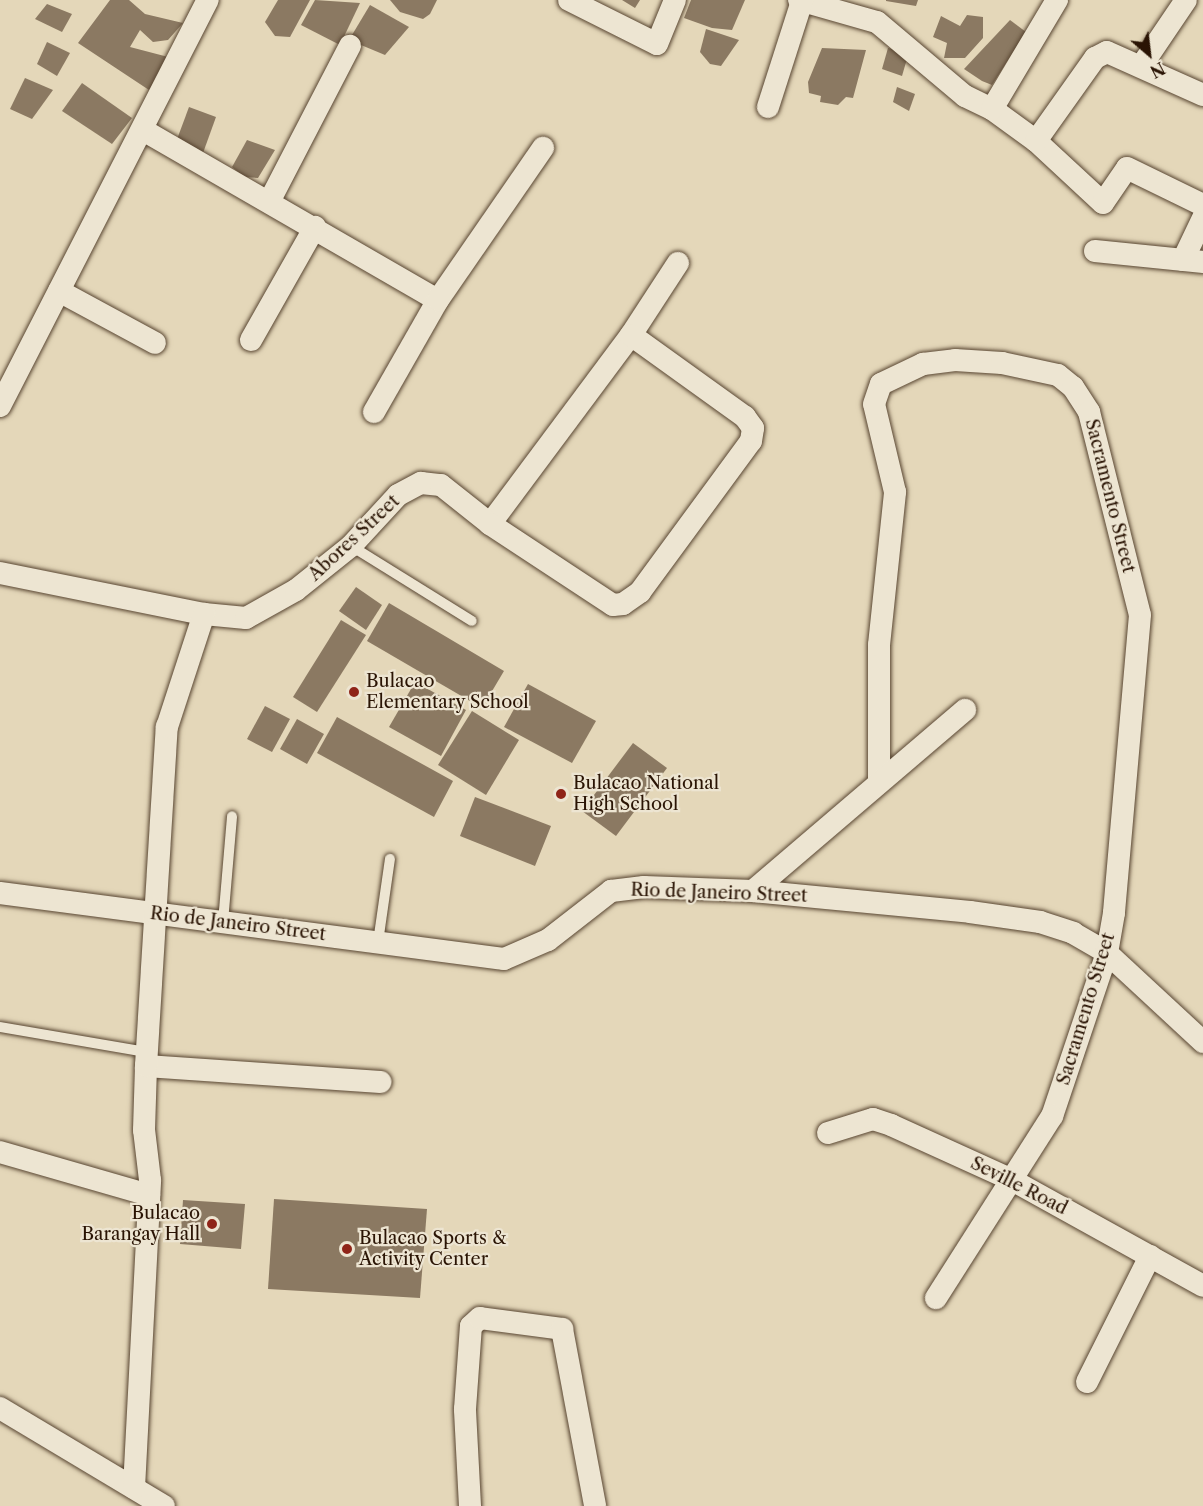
<!DOCTYPE html>
<style>
body{margin:0}
#map{position:relative;width:1203px;height:1506px;overflow:hidden;background:#e4d7b9;font-family:"Libre Caslon Text",serif}
div>[style]{position:absolute}
.building>*{inset:0;background:#8b7962}
.roads{filter:drop-shadow(0 0 2px #584531) drop-shadow(0 0 2px #584531)}
.service>*{height:10px;margin:-5px;padding:0 5px;transform-origin:5px;border-radius:5px;background:#ede5d2}
.minor>*{height:22px;margin:-11px;padding:0 11px;transform-origin:11px;border-radius:11px;background:#ede5d2}
.dots>*{width:16px;height:16px;translate:-50% -50%;box-sizing:border-box;border:3px solid #ede5d2;border-radius:50%}
span{translate:-50% -50%;white-space:nowrap;text-align:center;line-height:1.15;-webkit-text-stroke:4.5px #ede5d2;paint-order:stroke}
.street-label{font-size:18px;color:#2a1404}
.poi-label{font-size:18px;color:#2a1404}
.left{translate:0 -50%;text-align:left}
.right{translate:-100% -50%;text-align:right}
.north{position:absolute;left:1119px;top:24px;width:60px;height:60px;-webkit-text-stroke:4px #ede5d2;paint-order:stroke;rotate:152deg;font-size:16px;font-weight:700;line-height:24px;text-align:center;color:#2a1404}
.north::after{content:'';display:block;margin:auto;width:21px;height:27px;background:#2a1404;clip-path:polygon(50% 0,100% 100%,50% 72%,0 100%)}
</style>
<div id="map">
<div class="building">
<div style="clip-path:polygon(110px 0,129px 0,145px 14px,183px 23px,168px 40px,153px 42px,140px 30px,130px 47px,172px 58px,149px 90px,78px 43px)"></div>
<div style="clip-path:polygon(278px 0,310px 0,290px 37px,275px 36px,265px 22px)"></div>
<div style="clip-path:polygon(315px 0,360px 3px,340px 45px,301px 25px)"></div>
<div style="clip-path:polygon(390px 0,437px 0,430px 14px,423px 19px,400px 12px)"></div>
<div style="clip-path:polygon(622px 0,640px 0,635px 8px)"></div>
<div style="clip-path:polygon(691px 0,745px 0,732px 30px,712px 28px,684px 18px)"></div>
<div style="clip-path:polygon(918px 0,916px 6px,886px 1px,886px 0)"></div>
<div style="clip-path:polygon(47px 4px,72px 14px,62px 32px,35px 19px)"></div>
<div style="clip-path:polygon(370px 5px,409px 27px,385px 55px,349px 40px)"></div>
<div style="clip-path:polygon(967px 15px,983px 17px,983px 38px,965px 58px,944px 58px,947px 43px,933px 37px,941px 16px,960px 26px)"></div>
<div style="clip-path:polygon(1010px 20px,1026px 32px,992px 85px,982px 81px,964px 69px)"></div>
<div style="clip-path:polygon(706px 29px,739px 40px,721px 66px,710px 64px,700px 52px)"></div>
<div style="clip-path:polygon(47px 42px,70px 53px,57px 76px,37px 64px)"></div>
<div style="clip-path:polygon(822px 48px,866px 50px,853px 98px,846px 97px,838px 105px,820px 102px,821px 96px,809px 93px,808px 82px)"></div>
<div style="clip-path:polygon(888px 48px,909px 52px,902px 76px,882px 69px)"></div>
<div style="clip-path:polygon(25px 78px,53px 90px,32px 119px,10px 109px)"></div>
<div style="clip-path:polygon(82px 83px,132px 118px,112px 144px,62px 111px)"></div>
<div style="clip-path:polygon(897px 87px,915px 94px,909px 111px,893px 102px)"></div>
<div style="clip-path:polygon(189px 107px,216px 117px,203px 153px,176px 142px)"></div>
<div style="clip-path:polygon(247px 140px,275px 150px,258px 178px,244px 177px,232px 167px)"></div>
<div style="clip-path:polygon(356px 587px,382px 605px,366px 630px,339px 611px)"></div>
<div style="clip-path:polygon(389px 603px,504px 671px,482px 708px,367px 641px)"></div>
<div style="clip-path:polygon(341px 620px,366px 635px,317px 712px,293px 697px)"></div>
<div style="clip-path:polygon(415px 682px,466px 710px,441px 756px,389px 727px)"></div>
<div style="clip-path:polygon(528px 684px,596px 721px,572px 763px,504px 727px)"></div>
<div style="clip-path:polygon(265px 706px,290px 719px,272px 752px,247px 739px)"></div>
<div style="clip-path:polygon(472px 711px,519px 740px,486px 795px,438px 765px)"></div>
<div style="clip-path:polygon(337px 717px,453px 781px,434px 817px,317px 753px)"></div>
<div style="clip-path:polygon(297px 719px,324px 734px,307px 764px,280px 749px)"></div>
<div style="clip-path:polygon(633px 743px,667px 768px,616px 836px,582px 811px)"></div>
<div style="clip-path:polygon(475px 797px,551px 826px,535px 866px,460px 836px)"></div>
<div style="clip-path:polygon(274px 1199px,427px 1209px,420px 1298px,268px 1289px)"></div>
<div style="clip-path:polygon(183px 1200px,245px 1204px,241px 1249px,180px 1244px)"></div>
</div>
<div class="roads">
<div class="service">
<div style="left:351px;top:546px;width:142px;rotate:31.8deg"></div>
<div style="left:223px;top:922px;width:106px;rotate:-85.1deg"></div>
<div style="left:378px;top:942px;width:84px;rotate:-81.8deg"></div>
<div style="left:0;top:1027px;width:149px;rotate:9.7deg"></div>
</div>
<div class="minor">
<div style="left:569px;top:0;width:98px;rotate:26.6deg"></div>
<div style="left:657px;top:44px;width:48px;rotate:-67.8deg"></div>
<div style="left:799px;top:0;width:81px;rotate:15.8deg"></div>
<div style="left:877px;top:22px;width:115px;rotate:40.1deg"></div>
<div style="left:965px;top:96px;width:30px;rotate:26deg"></div>
<div style="left:992px;top:109px;width:54px;rotate:36deg"></div>
<div style="left:1036px;top:141px;width:91px;rotate:42.8deg"></div>
<div style="left:1103px;top:203px;width:42px;rotate:-55.6deg"></div>
<div style="left:1127px;top:168px;width:85px;rotate:26deg"></div>
<div style="left:1142px;top:65px;width:78px;rotate:-55.9deg"></div>
<div style="left:768px;top:107px;width:111px;rotate:-72.2deg"></div>
<div style="left:992px;top:109px;width:127px;rotate:-59.2deg"></div>
<div style="left:143px;top:130px;width:340px;rotate:30deg"></div>
<div style="left:1036px;top:141px;width:102px;rotate:-54.6deg"></div>
<div style="left:1095px;top:58px;width:13px;rotate:-27deg"></div>
<div style="left:1107px;top:52px;width:105px;rotate:24.1deg"></div>
<div style="left:269px;top:202px;width:176px;rotate:-62.6deg"></div>
<div style="left:1095px;top:251px;width:109px;rotate:5.8deg"></div>
<div style="left:1183px;top:260px;width:47px;rotate:-64.5deg"></div>
<div style="left:59px;top:291px;width:109px;rotate:28.4deg"></div>
<div style="left:251px;top:340px;width:130px;rotate:-60.5deg"></div>
<div style="left:0;top:406px;width:456px;rotate:-62.9deg"></div>
<div style="left:374px;top:412px;width:129px;rotate:-60.3deg"></div>
<div style="left:438px;top:300px;width:185px;rotate:-55.4deg"></div>
<div style="left:490px;top:524px;width:236px;rotate:-53.3deg"></div>
<div style="left:631px;top:335px;width:86px;rotate:-56.9deg"></div>
<div style="left:0;top:573px;width:208px;rotate:11.4deg"></div>
<div style="left:204px;top:614px;width:42px;rotate:5.4deg"></div>
<div style="left:246px;top:618px;width:57px;rotate:-29.2deg"></div>
<div style="left:296px;top:590px;width:70px;rotate:-38.7deg"></div>
<div style="left:351px;top:546px;width:69px;rotate:-47.3deg"></div>
<div style="left:398px;top:495px;width:26px;rotate:-28deg"></div>
<div style="left:421px;top:483px;width:20px;rotate:6deg"></div>
<div style="left:441px;top:485px;width:63px;rotate:38.5deg"></div>
<div style="left:490px;top:524px;width:147px;rotate:33.4deg"></div>
<div style="left:613px;top:605px;width:10px;rotate:-6deg"></div>
<div style="left:623px;top:604px;width:21px;rotate:-35deg"></div>
<div style="left:640px;top:592px;width:187px;rotate:-53.7deg"></div>
<div style="left:751px;top:441px;width:13px;rotate:-81deg"></div>
<div style="left:753px;top:428px;width:14px;rotate:-126deg"></div>
<div style="left:745px;top:417px;width:140px;rotate:-144.3deg"></div>
<div style="left:879px;top:779px;width:134px;rotate:-90deg"></div>
<div style="left:879px;top:645px;width:154px;rotate:-84deg"></div>
<div style="left:895px;top:492px;width:90px;rotate:-103.4deg"></div>
<div style="left:874px;top:404px;width:21px;rotate:-71deg"></div>
<div style="left:881px;top:384px;width:47px;rotate:-25.5deg"></div>
<div style="left:923px;top:364px;width:32px;rotate:-7deg"></div>
<div style="left:955px;top:360px;width:47px;rotate:3.7deg"></div>
<div style="left:1002px;top:363px;width:57px;rotate:12.1deg"></div>
<div style="left:1058px;top:375px;width:19px;rotate:39deg"></div>
<div style="left:1073px;top:387px;width:30px;rotate:57deg"></div>
<div style="left:1089px;top:412px;width:209px;rotate:75.9deg"></div>
<div style="left:1140px;top:615px;width:299px;rotate:95deg"></div>
<div style="left:1114px;top:913px;width:41px;rotate:99.9deg"></div>
<div style="left:1107px;top:953px;width:172px;rotate:108.6deg"></div>
<div style="left:1052px;top:1116px;width:216px;rotate:122.5deg"></div>
<div style="left:753px;top:891px;width:279px;rotate:-40.5deg"></div>
<div style="left:0;top:893px;width:508px;rotate:7.46deg"></div>
<div style="left:504px;top:959px;width:48px;rotate:-23.4deg"></div>
<div style="left:548px;top:940px;width:80px;rotate:-37.9deg"></div>
<div style="left:611px;top:891px;width:33px;rotate:-7deg"></div>
<div style="left:644px;top:887px;width:109px;rotate:2.1deg"></div>
<div style="left:753px;top:891px;width:218px;rotate:5.5deg"></div>
<div style="left:970px;top:912px;width:71px;rotate:8.1deg"></div>
<div style="left:1040px;top:922px;width:35px;rotate:18deg"></div>
<div style="left:1073px;top:933px;width:39px;rotate:30deg"></div>
<div style="left:1107px;top:953px;width:131px;rotate:42.8deg"></div>
<div style="left:146px;top:1066px;width:235px;rotate:3.9deg"></div>
<div style="left:828px;top:1133px;width:47px;rotate:-17.3deg"></div>
<div style="left:873px;top:1119px;width:19px;rotate:18deg"></div>
<div style="left:891px;top:1125px;width:133px;rotate:24.4deg"></div>
<div style="left:1012px;top:1180px;width:218px;rotate:29deg"></div>
<div style="left:0;top:1152px;width:155px;rotate:16.1deg"></div>
<div style="left:1087px;top:1382px;width:141px;rotate:-63.4deg"></div>
<div style="left:0;top:1408px;width:191px;rotate:30.9deg"></div>
<div style="left:134px;top:1488px;width:308px;rotate:-87deg"></div>
<div style="left:150px;top:1180px;width:50px;rotate:-96.8deg"></div>
<div style="left:144px;top:1130px;width:64px;rotate:-88.2deg"></div>
<div style="left:146px;top:1066px;width:340px;rotate:-86.5deg"></div>
<div style="left:167px;top:727px;width:119px;rotate:-71.9deg"></div>
<div style="left:470px;top:1506px;width:97px;rotate:-93deg"></div>
<div style="left:465px;top:1409px;width:83px;rotate:-85.9deg"></div>
<div style="left:471px;top:1326px;width:12px;rotate:-42deg"></div>
<div style="left:480px;top:1318px;width:83px;rotate:7.6deg"></div>
<div style="left:562px;top:1329px;width:180px;rotate:79.4deg"></div>
</div>
</div>
<div class="dots">
<div style="left:354px;top:692px;background:#8f2418"></div>
<div style="left:561px;top:794px;background:#8f2418"></div>
<div style="left:212px;top:1224px;background:#8f2418"></div>
<div style="left:347px;top:1249px;background:#8f2418"></div>
</div>
<div class="street-label">
<span style="left:1110px;top:496px;rotate:76deg">Sacramento Street</span>
<span style="left:354px;top:538px;rotate:-43deg">Abores Street</span>
<span style="left:719px;top:893px;rotate:2deg">Rio de Janeiro Street</span>
<span style="left:238px;top:924px;rotate:7deg">Rio de Janeiro Street</span>
<span style="left:1086px;top:1009px;rotate:-73deg">Sacramento Street</span>
<span style="left:1019px;top:1186px;rotate:27deg">Seville Road</span>
</div>
<div class="poi-label">
<span class="left" style="left:366px;top:692px">Bulacao<br>Elementary School</span>
<span class="left" style="left:573px;top:794px">Bulacao National<br>High School</span>
<span class="right" style="left:200px;top:1224px">Bulacao<br>Barangay Hall</span>
<span class="left" style="left:359px;top:1249px">Bulacao Sports &amp;<br>Activity Center</span>
</div>
<div class="north">N</div>
</div>
